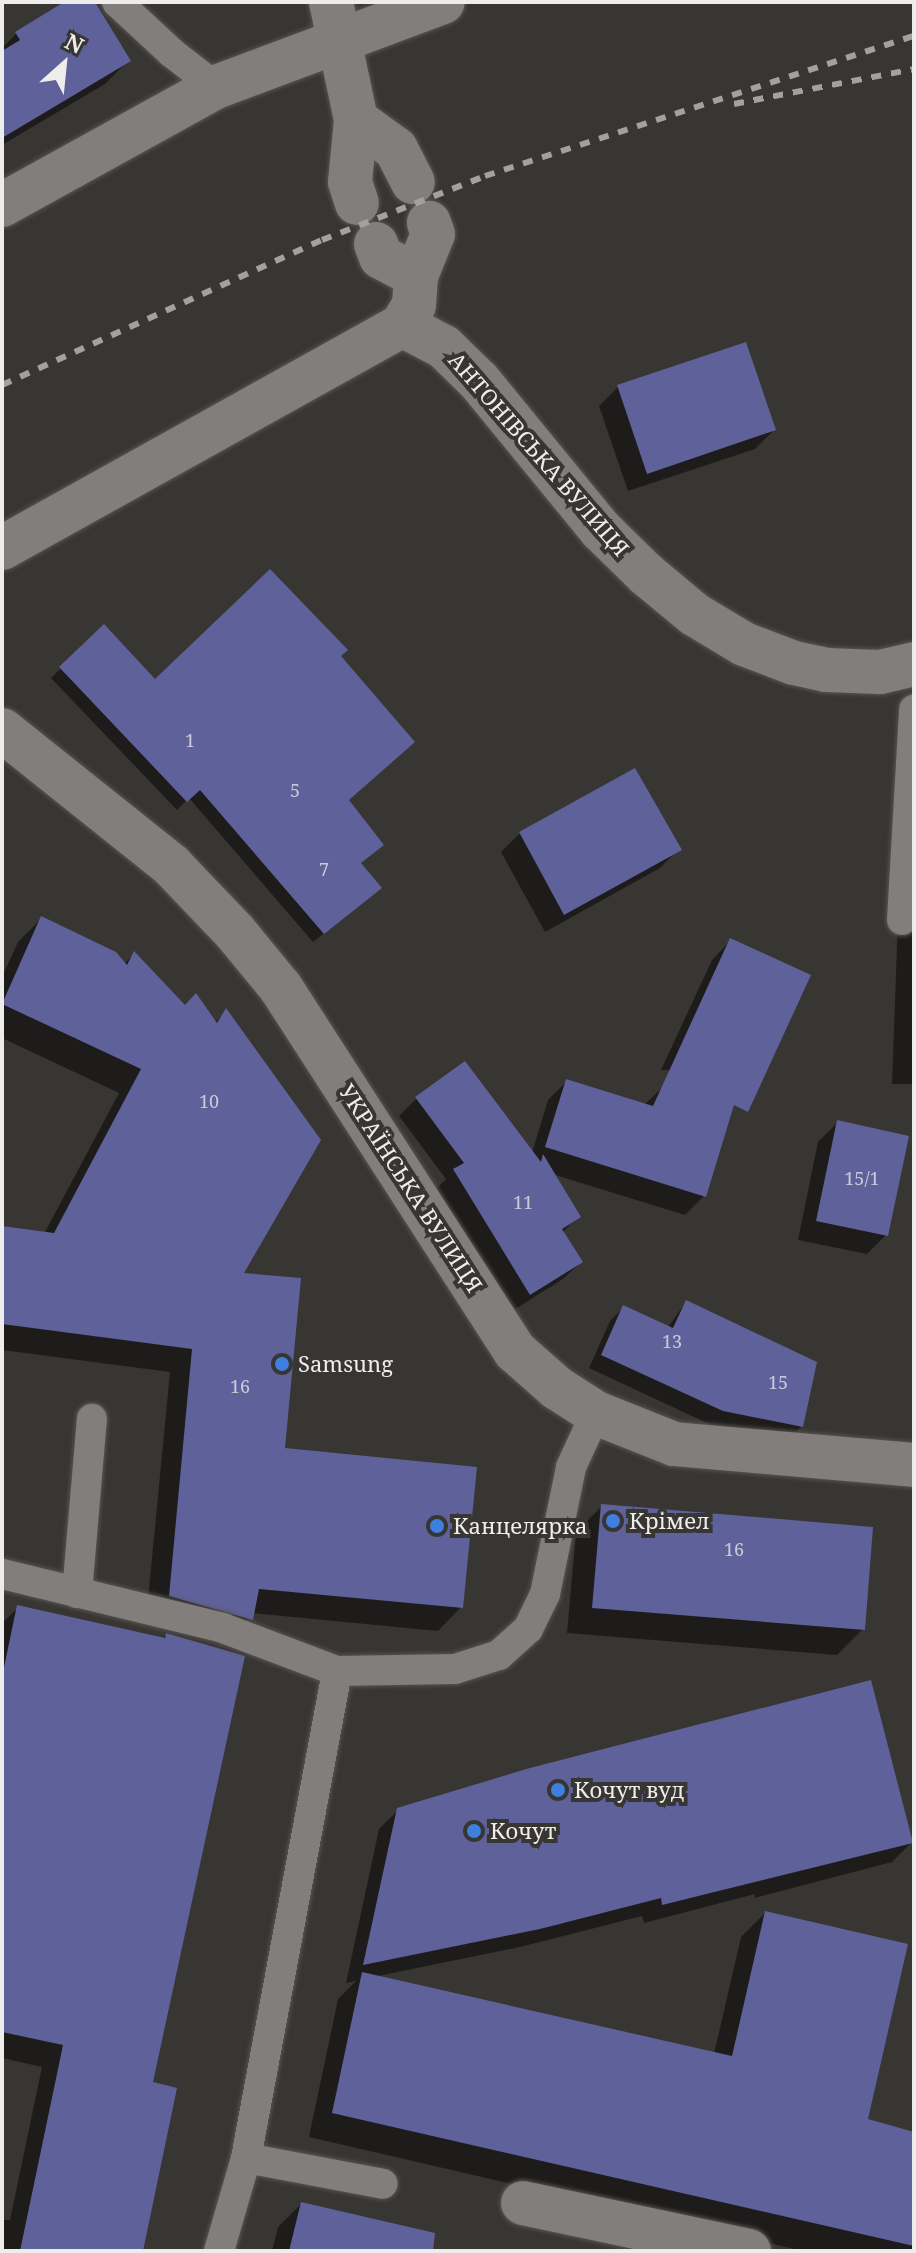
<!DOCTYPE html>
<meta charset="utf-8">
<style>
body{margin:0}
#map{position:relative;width:916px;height:2253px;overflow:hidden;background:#383633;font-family:"Noto Serif",serif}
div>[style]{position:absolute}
.shadow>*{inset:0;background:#0007}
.building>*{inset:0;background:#5f619a}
.roads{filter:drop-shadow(0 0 2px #565351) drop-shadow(0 0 2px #565351)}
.service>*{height:30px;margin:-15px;padding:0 15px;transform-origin:15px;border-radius:15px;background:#817e7c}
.minor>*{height:44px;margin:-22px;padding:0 22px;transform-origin:22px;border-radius:22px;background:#817e7c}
.secondary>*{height:44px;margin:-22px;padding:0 22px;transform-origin:22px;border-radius:22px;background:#817e7c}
.rail>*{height:6px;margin-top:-3px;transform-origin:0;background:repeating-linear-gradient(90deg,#a3a19f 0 10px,transparent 0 20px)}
.dots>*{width:22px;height:22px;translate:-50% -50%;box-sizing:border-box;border:4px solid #383633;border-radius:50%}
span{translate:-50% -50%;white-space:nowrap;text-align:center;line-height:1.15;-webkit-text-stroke:8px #383633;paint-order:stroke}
.number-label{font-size:18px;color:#cbcad8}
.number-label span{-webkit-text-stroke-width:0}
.street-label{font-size:22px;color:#efedec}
.poi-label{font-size:22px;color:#efedec}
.left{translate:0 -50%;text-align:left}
.frame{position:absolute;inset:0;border:4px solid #efedec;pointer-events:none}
.north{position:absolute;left:24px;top:24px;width:80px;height:80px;-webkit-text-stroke:6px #383633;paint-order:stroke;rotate:27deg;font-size:22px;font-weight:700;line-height:32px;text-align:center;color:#efedec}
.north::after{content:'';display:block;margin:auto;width:28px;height:36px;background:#efedec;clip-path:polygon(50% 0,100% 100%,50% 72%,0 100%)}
</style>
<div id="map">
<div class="shadow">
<div style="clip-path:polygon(68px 2px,93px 2px,129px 60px,105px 84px,2px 145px,2px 48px,16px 34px)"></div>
<div style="clip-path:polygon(618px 387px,774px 430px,755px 449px,628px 491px,599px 406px)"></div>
<div style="clip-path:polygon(104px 627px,155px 681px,339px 656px,347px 800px,369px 897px,313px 942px,189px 798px,177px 810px,51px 678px)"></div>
<div style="clip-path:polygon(914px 821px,914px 1084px,892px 1084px,901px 834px)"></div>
<div style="clip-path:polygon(520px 833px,679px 849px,660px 868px,545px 932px,501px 852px)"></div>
<div style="clip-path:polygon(42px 918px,124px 964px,134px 954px,185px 1007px,215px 1023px,226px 1011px,241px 1274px,283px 1450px,461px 1607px,438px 1631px,252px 1613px,227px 1642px,146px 1620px,170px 1372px,2px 1350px,2px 1228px,44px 1234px,119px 1093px,2px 1038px,2px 977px,18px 942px)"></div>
<div style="clip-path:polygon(730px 941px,755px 1069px,661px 1070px,712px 960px)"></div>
<div style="clip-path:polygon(465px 1064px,532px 1153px,548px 1100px,567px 1081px,644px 1105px,664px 1086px,704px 1196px,685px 1215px,552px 1174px,578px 1216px,562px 1233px,581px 1262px,563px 1279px,512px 1311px,437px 1188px,446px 1179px,399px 1116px,416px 1099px)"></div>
<div style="clip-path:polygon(837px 1123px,886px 1235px,867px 1254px,798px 1240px,818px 1142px)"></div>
<div style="clip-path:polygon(686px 1302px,802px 1426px,788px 1439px,709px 1424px,589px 1368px,610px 1321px,623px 1308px,668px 1327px)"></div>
<div style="clip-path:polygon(602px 1506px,863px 1629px,837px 1655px,567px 1633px,576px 1532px)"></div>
<div style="clip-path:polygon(18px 1608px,162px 1639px,166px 1635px,150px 2084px,140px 2251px,2px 2251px,2px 2220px,10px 2220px,42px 2067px,2px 2058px,2px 1623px)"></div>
<div style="clip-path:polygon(398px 1810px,911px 1843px,892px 1862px,754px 1898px,755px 1894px,644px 1923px,642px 1916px,520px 1947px,373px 1977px,714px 2054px,741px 1937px,765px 1913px,866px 2121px,914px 2135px,914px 2251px,803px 2251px,309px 2137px,338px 1999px,356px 1981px,346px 1983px,379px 1829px)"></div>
<div style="clip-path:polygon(301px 2204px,417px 2251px,272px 2251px,278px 2227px)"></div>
</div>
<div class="building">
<div style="clip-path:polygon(64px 2px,95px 2px,131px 61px,2px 138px,2px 51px,20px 40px,15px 32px)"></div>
<div style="clip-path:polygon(746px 342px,776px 430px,647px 474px,617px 385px)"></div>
<div style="clip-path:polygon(270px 569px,348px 650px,341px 656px,415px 742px,349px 800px,384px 845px,361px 863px,382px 888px,324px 934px,200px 790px,187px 802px,59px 667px,104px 624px,155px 679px)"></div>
<div style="clip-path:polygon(635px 768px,682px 850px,564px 915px,519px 832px)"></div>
<div style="clip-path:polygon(41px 916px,116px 952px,127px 965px,134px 951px,185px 1005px,196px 993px,217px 1023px,226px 1008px,321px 1140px,244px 1273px,301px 1278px,285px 1448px,477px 1467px,463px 1608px,259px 1589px,253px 1620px,169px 1596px,192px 1349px,2px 1324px,2px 1226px,54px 1233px,141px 1069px,2px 1004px)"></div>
<div style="clip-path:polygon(730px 938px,811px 975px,748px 1112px,734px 1105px,706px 1197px,545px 1147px,566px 1079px,653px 1106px)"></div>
<div style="clip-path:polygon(465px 1061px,541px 1162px,543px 1154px,581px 1217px,562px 1229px,583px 1262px,530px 1295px,453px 1169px,464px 1163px,415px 1097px)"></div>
<div style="clip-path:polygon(837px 1120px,909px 1136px,888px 1236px,816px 1221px)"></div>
<div style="clip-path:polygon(686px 1300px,817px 1362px,803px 1427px,723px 1411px,601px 1355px,623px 1305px,673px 1328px)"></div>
<div style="clip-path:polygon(601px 1504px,873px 1527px,865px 1630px,592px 1608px)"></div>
<div style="clip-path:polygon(17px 1605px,165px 1638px,166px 1633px,245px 1656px,153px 2082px,177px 2088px,143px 2251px,20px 2251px,63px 2045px,2px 2032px,2px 1677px)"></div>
<div style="clip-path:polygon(871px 1680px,913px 1843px,662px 1905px,661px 1898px,540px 1929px,363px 1965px,397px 1808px,530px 1768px)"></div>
<div style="clip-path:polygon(765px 1911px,908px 1944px,868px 2119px,914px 2132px,914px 2246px,332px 2113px,362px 1972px,732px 2056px)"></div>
<div style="clip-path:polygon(301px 2202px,435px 2233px,433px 2251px,289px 2251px)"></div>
</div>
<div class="roads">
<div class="service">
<div style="left:117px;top:2px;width:75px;rotate:42.8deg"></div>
<div style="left:172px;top:53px;width:56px;rotate:37.7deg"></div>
<div style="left:902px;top:920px;width:211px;rotate:-86.7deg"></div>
<div style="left:2px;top:1574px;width:228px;rotate:13.7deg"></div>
<div style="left:223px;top:1628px;width:122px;rotate:20.7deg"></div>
<div style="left:77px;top:1593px;width:175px;rotate:-85.1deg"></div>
<div style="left:246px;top:2158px;width:139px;rotate:10.7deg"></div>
<div style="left:219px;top:2251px;width:97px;rotate:-73.8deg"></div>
<div style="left:246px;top:2158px;width:495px;rotate:-79.4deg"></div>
<div style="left:337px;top:1671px;width:118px;rotate:-1deg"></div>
<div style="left:455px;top:1669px;width:46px;rotate:-17.7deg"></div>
<div style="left:499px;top:1655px;width:39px;rotate:-42deg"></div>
<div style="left:528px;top:1629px;width:39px;rotate:-64deg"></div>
<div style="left:545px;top:1594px;width:130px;rotate:-78.4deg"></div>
<div style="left:571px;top:1467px;width:60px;rotate:-65.2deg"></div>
</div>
<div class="minor">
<div style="left:402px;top:325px;width:47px;rotate:27.6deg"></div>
<div style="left:444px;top:347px;width:49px;rotate:44.2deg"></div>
<div style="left:479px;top:381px;width:193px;rotate:50.7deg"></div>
<div style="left:601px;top:530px;width:63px;rotate:44.4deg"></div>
<div style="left:646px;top:574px;width:62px;rotate:39.8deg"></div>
<div style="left:694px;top:614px;width:58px;rotate:31deg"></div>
<div style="left:744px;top:644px;width:53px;rotate:20.8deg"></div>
<div style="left:794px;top:663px;width:33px;rotate:12deg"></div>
<div style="left:826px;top:670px;width:54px;rotate:2.1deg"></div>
<div style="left:880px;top:672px;width:35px;rotate:-13deg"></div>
<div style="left:2px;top:730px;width:216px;rotate:38.6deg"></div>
<div style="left:171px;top:865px;width:93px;rotate:46.3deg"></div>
<div style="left:235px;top:932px;width:72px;rotate:50.6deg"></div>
<div style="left:281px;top:988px;width:432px;rotate:57.2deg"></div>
<div style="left:515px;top:1351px;width:56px;rotate:41.4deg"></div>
<div style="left:557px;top:1388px;width:46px;rotate:32.7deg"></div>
<div style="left:596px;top:1413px;width:84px;rotate:21.7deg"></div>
<div style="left:674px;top:1444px;width:241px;rotate:5deg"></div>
<div style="left:523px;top:2203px;width:231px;rotate:12deg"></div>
</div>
<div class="secondary">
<div style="left:331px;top:2px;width:121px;rotate:78deg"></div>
<div style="left:356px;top:120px;width:62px;rotate:95.5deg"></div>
<div style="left:350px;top:182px;width:22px;rotate:72deg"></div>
<div style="left:356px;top:120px;width:49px;rotate:35.9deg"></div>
<div style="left:396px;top:149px;width:37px;rotate:63deg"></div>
<div style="left:2px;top:205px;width:244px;rotate:-28.9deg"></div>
<div style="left:216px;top:87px;width:242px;rotate:-20.5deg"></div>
<div style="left:376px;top:244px;width:14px;rotate:69deg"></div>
<div style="left:381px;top:257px;width:40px;rotate:28deg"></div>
<div style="left:2px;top:548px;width:458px;rotate:-29.1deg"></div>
<div style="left:402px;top:325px;width:23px;rotate:-59deg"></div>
<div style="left:414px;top:305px;width:29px;rotate:-86deg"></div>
<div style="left:416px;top:276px;width:45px;rotate:-68deg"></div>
<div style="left:433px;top:234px;width:12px;rotate:-110deg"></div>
</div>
</div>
<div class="rail">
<div style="left:734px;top:104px;width:183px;rotate:-11deg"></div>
<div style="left:2px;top:385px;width:351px;rotate:-24.4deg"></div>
<div style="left:322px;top:240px;width:175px;rotate:-21.4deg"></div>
<div style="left:485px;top:176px;width:451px;rotate:-18.1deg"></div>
</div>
<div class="dots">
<div style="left:282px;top:1364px;background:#3f7fe0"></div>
<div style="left:613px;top:1521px;background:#3f7fe0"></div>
<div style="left:437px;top:1526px;background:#3f7fe0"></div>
<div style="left:558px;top:1790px;background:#3f7fe0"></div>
<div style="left:474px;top:1831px;background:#3f7fe0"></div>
</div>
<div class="number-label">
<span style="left:190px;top:740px">1</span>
<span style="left:295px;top:790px">5</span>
<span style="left:324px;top:869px">7</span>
<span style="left:209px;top:1101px">10</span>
<span style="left:862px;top:1178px">15/1</span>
<span style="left:523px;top:1202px">11</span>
<span style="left:672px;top:1341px">13</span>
<span style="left:778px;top:1382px">15</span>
<span style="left:240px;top:1386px">16</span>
<span style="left:734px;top:1549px">16</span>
</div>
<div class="street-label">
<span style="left:539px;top:454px;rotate:49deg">АНТОНІВСЬКА ВУЛИЦЯ</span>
<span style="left:411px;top:1188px;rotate:57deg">УКРАЇНСЬКА ВУЛИЦЯ</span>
</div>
<div class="poi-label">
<span class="left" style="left:298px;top:1364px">Samsung</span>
<span class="left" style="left:629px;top:1521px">Крімел</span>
<span class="left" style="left:453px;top:1526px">Канцелярка</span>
<span class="left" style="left:574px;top:1790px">Кочут вуд</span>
<span class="left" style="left:490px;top:1831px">Кочут</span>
</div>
<div class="frame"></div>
<div class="north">N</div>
</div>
